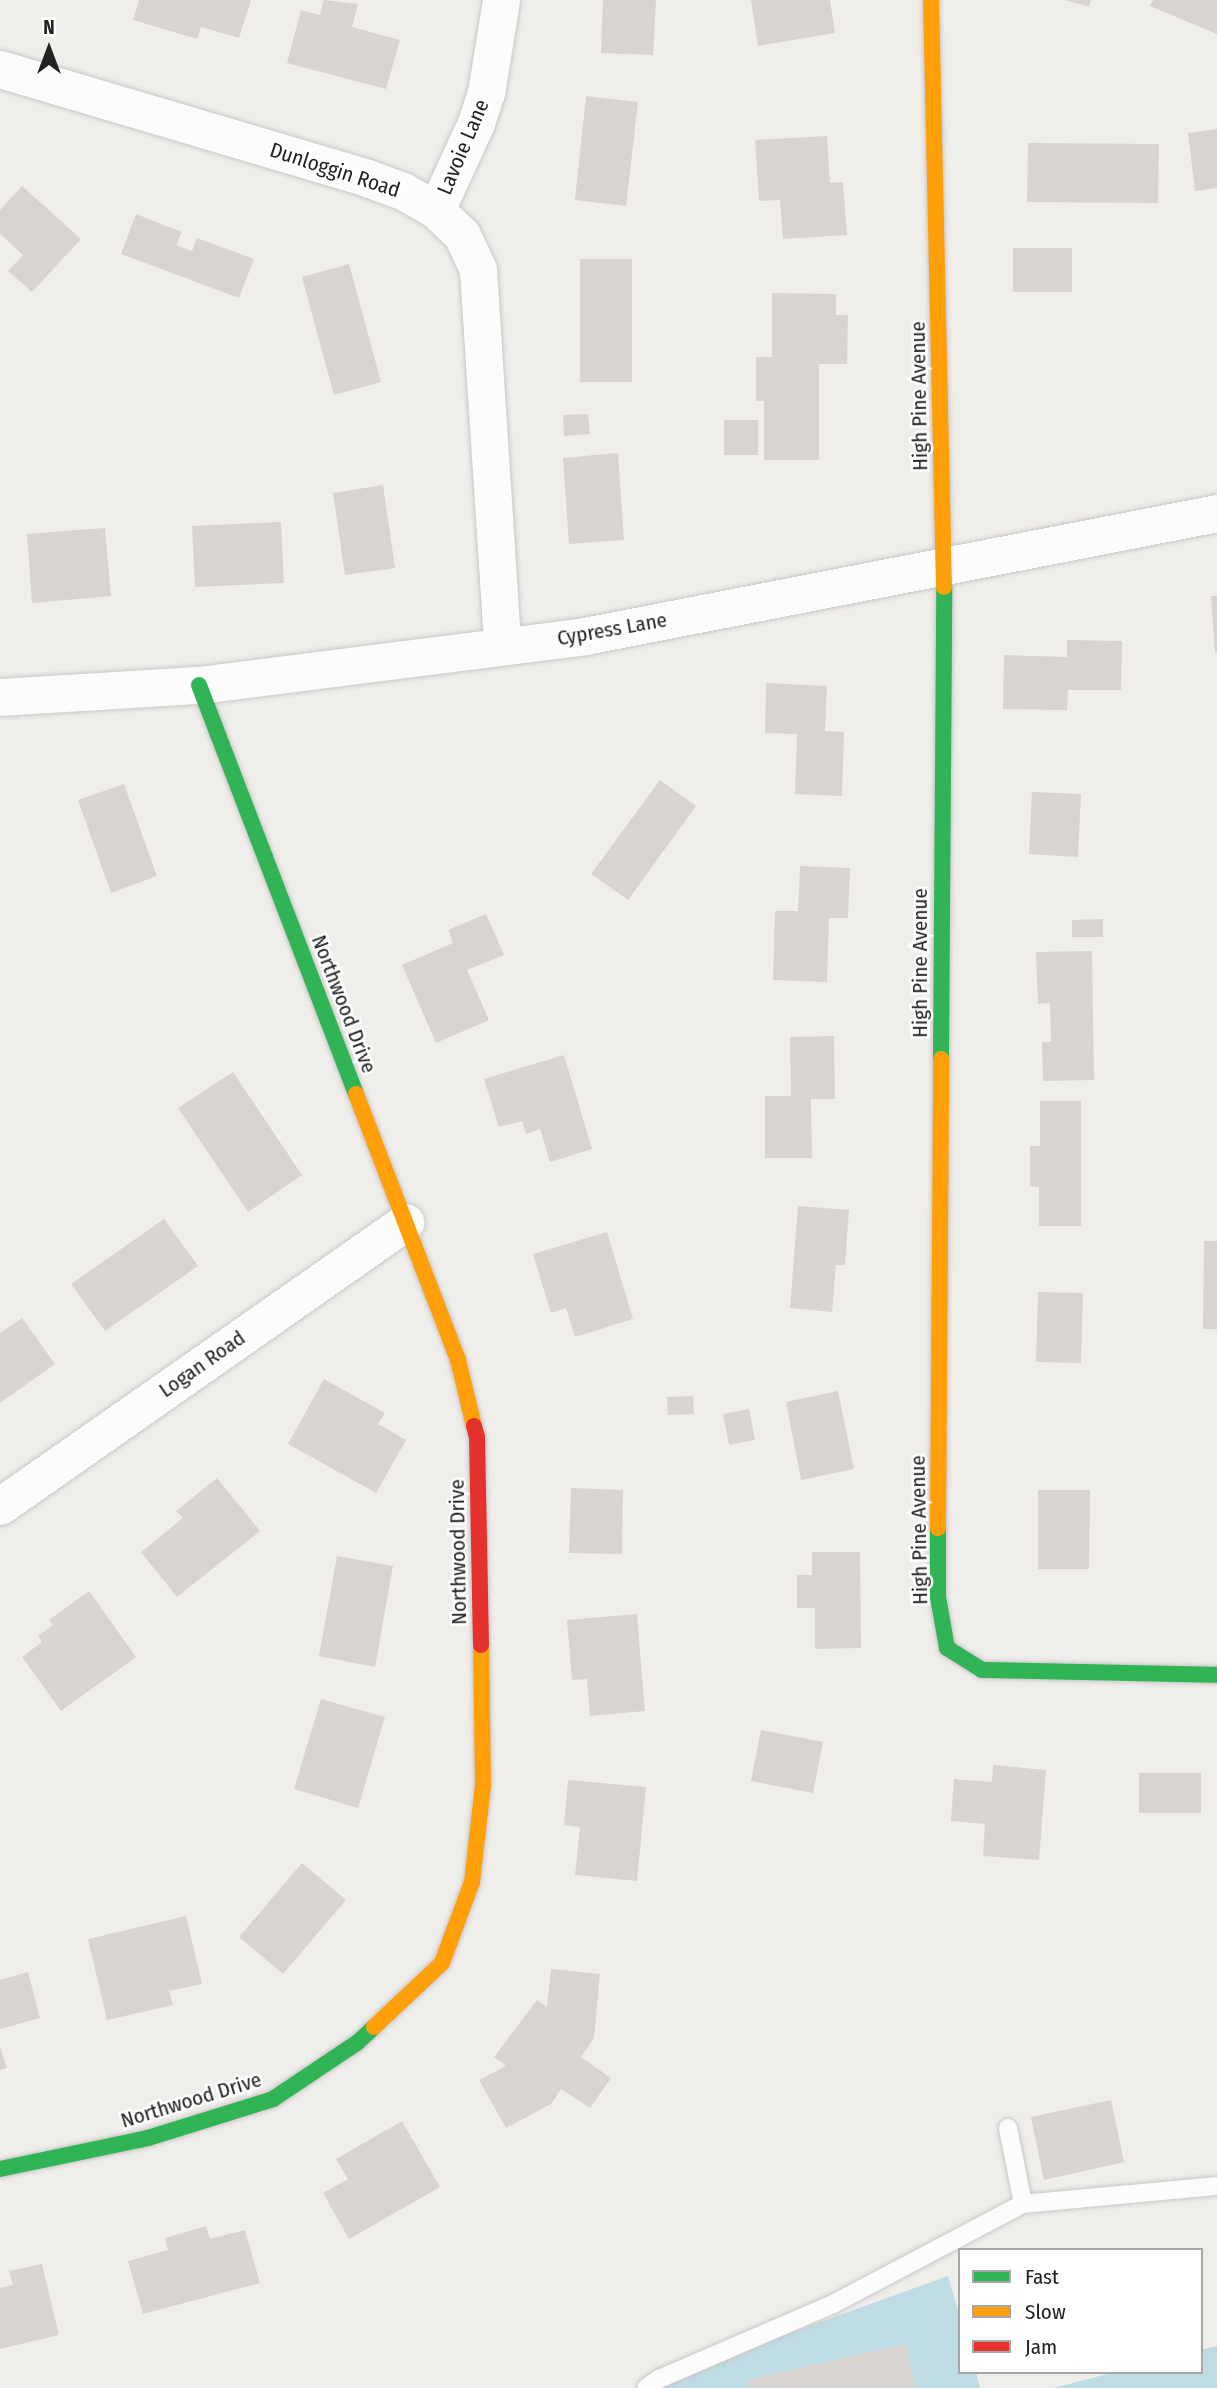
<!DOCTYPE html>
<style>
body{margin:0}
#map{position:relative;width:1217px;height:2388px;overflow:hidden;background:#f0eeeb;font-family:"Fira Sans Condensed",sans-serif}
div>[style]{position:absolute}
.water>*{inset:0;background:#bfdbe3}
.building>*{inset:0;background:#d7d4d2}
.roads{filter:drop-shadow(0 0 2px #c9c8c7) drop-shadow(0 0 2px #c9c8c7)}
.lane>*{height:18px;margin:-9px;padding:0 9px;transform-origin:9px;border-radius:9px;background:#fdfcfc}
.street>*{height:37px;margin:-18.5px;padding:0 18.5px;transform-origin:18.5px;border-radius:18.5px;background:#fdfcfc}
.fast>*{height:16px;margin:-8px;padding:0 8px;transform-origin:8px;border-radius:8px;background:#30b455}
.slow>*{height:16px;margin:-8px;padding:0 8px;transform-origin:8px;border-radius:8px;background:#ff9f0a}
.jam>*{height:16px;margin:-8px;padding:0 8px;transform-origin:8px;border-radius:8px;background:#e5322d}
span{translate:-50% -50%;white-space:nowrap;text-align:center;line-height:1.15;-webkit-text-stroke:5px #fff;paint-order:stroke}
.street-label{font-size:21px;color:#222}
.legend{position:absolute;left:958px;top:2248px;width:245px;height:126px;box-sizing:border-box;background:#fff;border:2px solid #a7a7a7;margin:0;padding:9px 12px;list-style:none;font-size:21px;color:#222}
.legend li{display:flex;align-items:center;gap:14px;height:35px}
.legend b{width:35px;border:2px solid #a7a7a7}
.north{position:absolute;left:14px;top:14px;width:70px;height:70px;-webkit-text-stroke:5px #fff;paint-order:stroke;rotate:0deg;font-size:19px;font-weight:700;line-height:28px;text-align:center;color:#222}
.north::after{content:'';display:block;margin:auto;width:24px;height:32px;background:#222;clip-path:polygon(50% 0,100% 100%,50% 72%,0 100%)}
</style>
<div id="map">
<div class="water">
<div style="clip-path:polygon(948px 2276px,960px 2317px,960px 2372px,976px 2372px,980px 2388px,637px 2388px)"></div>
<div style="clip-path:polygon(1217px 2346px,1217px 2388px,1054px 2388px,1115px 2372px,1201px 2372px,1201px 2350px)"></div>
</div>
<div class="building">
<div style="clip-path:polygon(139px 0,251px 0,239px 38px,201px 27px,197px 39px,133px 20px)"></div>
<div style="clip-path:polygon(324px 0,358px 4px,352px 27px,400px 40px,386px 89px,287px 63px,301px 10px,320px 15px)"></div>
<div style="clip-path:polygon(603px 0,656px 0,653px 55px,601px 53px)"></div>
<div style="clip-path:polygon(751px 0,830px 0,835px 33px,758px 46px)"></div>
<div style="clip-path:polygon(1065px 0,1091px 0,1089px 7px)"></div>
<div style="clip-path:polygon(1153px 0,1217px 0,1217px 34px,1150px 6px)"></div>
<div style="clip-path:polygon(586px 96px,638px 102px,626px 206px,575px 200px)"></div>
<div style="clip-path:polygon(1217px 129px,1217px 188px,1195px 191px,1188px 133px)"></div>
<div style="clip-path:polygon(827px 136px,830px 183px,843px 182px,847px 235px,783px 239px,780px 200px,759px 201px,755px 140px)"></div>
<div style="clip-path:polygon(1028px 143px,1159px 144px,1158px 203px,1027px 202px)"></div>
<div style="clip-path:polygon(22px 186px,81px 239px,32px 292px,8px 271px,23px 255px,0 234px,0 210px)"></div>
<div style="clip-path:polygon(136px 214px,182px 232px,176px 245px,192px 251px,197px 238px,254px 259px,239px 298px,121px 254px)"></div>
<div style="clip-path:polygon(1013px 248px,1072px 248px,1072px 292px,1013px 292px)"></div>
<div style="clip-path:polygon(580px 259px,632px 259px,632px 382px,580px 382px)"></div>
<div style="clip-path:polygon(349px 264px,381px 382px,334px 395px,302px 277px)"></div>
<div style="clip-path:polygon(772px 293px,836px 294px,836px 315px,848px 315px,847px 364px,819px 364px,819px 460px,764px 460px,764px 401px,756px 401px,756px 357px,772px 357px)"></div>
<div style="clip-path:polygon(588px 414px,590px 434px,564px 436px,563px 415px)"></div>
<div style="clip-path:polygon(724px 420px,758px 420px,758px 455px,724px 455px)"></div>
<div style="clip-path:polygon(618px 453px,624px 540px,569px 544px,563px 458px)"></div>
<div style="clip-path:polygon(383px 485px,395px 568px,345px 575px,333px 493px)"></div>
<div style="clip-path:polygon(281px 522px,284px 583px,195px 587px,192px 526px)"></div>
<div style="clip-path:polygon(105px 528px,111px 596px,32px 603px,27px 534px)"></div>
<div style="clip-path:polygon(1211px 596px,1217px 596px,1217px 653px,1215px 653px)"></div>
<div style="clip-path:polygon(1067px 640px,1122px 641px,1121px 690px,1068px 690px,1067px 710px,1003px 709px,1004px 655px,1067px 657px)"></div>
<div style="clip-path:polygon(766px 683px,827px 686px,825px 731px,844px 732px,842px 796px,795px 794px,797px 734px,765px 733px)"></div>
<div style="clip-path:polygon(660px 780px,696px 806px,628px 900px,591px 874px)"></div>
<div style="clip-path:polygon(124px 784px,157px 876px,111px 893px,78px 800px)"></div>
<div style="clip-path:polygon(1032px 792px,1081px 794px,1078px 857px,1029px 854px)"></div>
<div style="clip-path:polygon(800px 866px,850px 868px,848px 918px,829px 918px,827px 982px,773px 980px,775px 911px,798px 911px)"></div>
<div style="clip-path:polygon(486px 914px,504px 955px,467px 970px,489px 1020px,436px 1043px,402px 965px,453px 943px,448px 930px)"></div>
<div style="clip-path:polygon(1103px 919px,1103px 937px,1072px 937px,1072px 920px)"></div>
<div style="clip-path:polygon(1092px 951px,1094px 1080px,1043px 1081px,1042px 1042px,1051px 1042px,1050px 1003px,1038px 1004px,1036px 952px)"></div>
<div style="clip-path:polygon(834px 1036px,835px 1099px,811px 1099px,812px 1158px,765px 1158px,765px 1096px,791px 1096px,790px 1037px)"></div>
<div style="clip-path:polygon(564px 1055px,592px 1149px,550px 1162px,540px 1129px,526px 1134px,522px 1121px,499px 1127px,484px 1079px)"></div>
<div style="clip-path:polygon(233px 1072px,302px 1175px,248px 1212px,178px 1108px)"></div>
<div style="clip-path:polygon(1040px 1101px,1081px 1101px,1081px 1226px,1039px 1226px,1039px 1187px,1030px 1186px,1030px 1146px,1040px 1146px)"></div>
<div style="clip-path:polygon(798px 1206px,849px 1210px,845px 1265px,836px 1265px,832px 1312px,790px 1308px)"></div>
<div style="clip-path:polygon(164px 1219px,198px 1266px,105px 1331px,71px 1284px)"></div>
<div style="clip-path:polygon(607px 1232px,633px 1319px,575px 1337px,566px 1308px,551px 1313px,533px 1254px)"></div>
<div style="clip-path:polygon(1204px 1241px,1217px 1241px,1217px 1329px,1203px 1329px)"></div>
<div style="clip-path:polygon(1038px 1292px,1083px 1293px,1081px 1363px,1036px 1362px)"></div>
<div style="clip-path:polygon(22px 1318px,55px 1364px,0 1403px,0 1333px)"></div>
<div style="clip-path:polygon(324px 1379px,385px 1413px,378px 1424px,406px 1440px,376px 1493px,288px 1444px)"></div>
<div style="clip-path:polygon(838px 1391px,854px 1469px,801px 1480px,786px 1402px)"></div>
<div style="clip-path:polygon(693px 1396px,694px 1414px,668px 1415px,667px 1397px)"></div>
<div style="clip-path:polygon(749px 1409px,755px 1440px,729px 1445px,723px 1414px)"></div>
<div style="clip-path:polygon(217px 1478px,260px 1531px,177px 1597px,141px 1552px,183px 1518px,176px 1511px)"></div>
<div style="clip-path:polygon(571px 1488px,623px 1490px,622px 1554px,569px 1553px)"></div>
<div style="clip-path:polygon(1038px 1490px,1090px 1490px,1089px 1569px,1038px 1569px)"></div>
<div style="clip-path:polygon(812px 1552px,860px 1552px,861px 1648px,815px 1649px,815px 1608px,797px 1608px,797px 1575px,812px 1575px)"></div>
<div style="clip-path:polygon(337px 1556px,393px 1566px,375px 1667px,319px 1656px)"></div>
<div style="clip-path:polygon(89px 1591px,136px 1657px,61px 1711px,22px 1657px,42px 1642px,38px 1636px,53px 1625px,49px 1620px)"></div>
<div style="clip-path:polygon(637px 1614px,645px 1711px,590px 1716px,587px 1679px,572px 1680px,567px 1620px)"></div>
<div style="clip-path:polygon(321px 1699px,385px 1717px,358px 1808px,294px 1789px)"></div>
<div style="clip-path:polygon(761px 1730px,823px 1742px,813px 1793px,751px 1781px)"></div>
<div style="clip-path:polygon(993px 1765px,1046px 1770px,1039px 1860px,983px 1856px,985px 1824px,951px 1821px,954px 1779px,992px 1782px)"></div>
<div style="clip-path:polygon(1139px 1773px,1201px 1773px,1201px 1813px,1139px 1813px)"></div>
<div style="clip-path:polygon(568px 1780px,646px 1787px,637px 1881px,575px 1875px,580px 1827px,564px 1825px)"></div>
<div style="clip-path:polygon(302px 1863px,346px 1900px,283px 1974px,239px 1937px)"></div>
<div style="clip-path:polygon(186px 1916px,202px 1984px,169px 1991px,173px 2005px,107px 2020px,88px 1939px)"></div>
<div style="clip-path:polygon(551px 1969px,600px 1974px,594px 2038px,581px 2057px,611px 2078px,590px 2108px,561px 2089px,551px 2104px,506px 2128px,479px 2080px,506px 2066px,494px 2057px,537px 2000px,547px 2007px)"></div>
<div style="clip-path:polygon(28px 1972px,40px 2018px,0 2029px,0 1980px)"></div>
<div style="clip-path:polygon(0 2047px,7px 2068px,0 2070px)"></div>
<div style="clip-path:polygon(1111px 2100px,1124px 2162px,1044px 2180px,1031px 2117px)"></div>
<div style="clip-path:polygon(402px 2121px,440px 2187px,349px 2239px,323px 2193px,348px 2179px,336px 2159px)"></div>
<div style="clip-path:polygon(206px 2226px,210px 2239px,245px 2230px,260px 2283px,143px 2314px,128px 2261px,168px 2250px,165px 2238px)"></div>
<div style="clip-path:polygon(42px 2264px,59px 2335px,0 2349px,0 2288px,13px 2285px,9px 2271px)"></div>
<div style="clip-path:polygon(905px 2344px,916px 2388px,750px 2388px,748px 2380px)"></div>
</div>
<div class="roads">
<div class="lane">
<div style="left:1008px;top:2128px;width:77px;rotate:78.8deg"></div>
<div style="left:646px;top:2388px;width:16px;rotate:-35deg"></div>
<div style="left:659px;top:2379px;width:189px;rotate:-23.3deg"></div>
<div style="left:833px;top:2304px;width:215px;rotate:-27.8deg"></div>
<div style="left:1023px;top:2204px;width:195px;rotate:-5.3deg"></div>
</div>
<div class="street">
<div style="left:0;top:69px;width:383px;rotate:16.5deg"></div>
<div style="left:367px;top:178px;width:38px;rotate:20deg"></div>
<div style="left:403px;top:191px;width:38px;rotate:30deg"></div>
<div style="left:436px;top:210px;width:36px;rotate:44deg"></div>
<div style="left:462px;top:235px;width:38px;rotate:65deg"></div>
<div style="left:478px;top:270px;width:377px;rotate:86.3deg"></div>
<div style="left:436px;top:210px;width:96px;rotate:-65.3deg"></div>
<div style="left:476px;top:123px;width:32px;rotate:-72deg"></div>
<div style="left:486px;top:93px;width:94px;rotate:-80.8deg"></div>
<div style="left:0;top:697px;width:199px;rotate:-3.5deg"></div>
<div style="left:199px;top:685px;width:389px;rotate:-7.2deg"></div>
<div style="left:585px;top:636px;width:644px;rotate:-11.01deg"></div>
<div style="left:0;top:1506px;width:495px;rotate:-35deg"></div>
</div>
<div class="fast">
<div style="left:199px;top:685px;width:438px;rotate:69deg"></div>
<div style="left:941px;top:1059px;width:472px;rotate:-89.6deg"></div>
<div style="left:938px;top:1528px;width:69px;rotate:90deg"></div>
<div style="left:938px;top:1597px;width:52px;rotate:80deg"></div>
<div style="left:947px;top:1648px;width:41px;rotate:32.2deg"></div>
<div style="left:982px;top:1670px;width:235px;rotate:1.2deg"></div>
<div style="left:0;top:2169px;width:151px;rotate:-11.8deg"></div>
<div style="left:148px;top:2138px;width:131px;rotate:-17.3deg"></div>
<div style="left:273px;top:2099px;width:102px;rotate:-33.8deg"></div>
<div style="left:358px;top:2042px;width:22px;rotate:-43deg"></div>
</div>
<div class="slow">
<div style="left:931px;top:0;width:587px;rotate:88.73deg"></div>
<div style="left:356px;top:1094px;width:285px;rotate:69deg"></div>
<div style="left:458px;top:1360px;width:68px;rotate:76.4deg"></div>
<div style="left:938px;top:1528px;width:469px;rotate:-89.6deg"></div>
<div style="left:374px;top:2027px;width:93px;rotate:-43.3deg"></div>
<div style="left:442px;top:1963px;width:86px;rotate:-69.7deg"></div>
<div style="left:472px;top:1882px;width:98px;rotate:-83.5deg"></div>
<div style="left:483px;top:1785px;width:140px;rotate:-90.8deg"></div>
</div>
<div class="jam">
<div style="left:474px;top:1426px;width:11px;rotate:75deg"></div>
<div style="left:477px;top:1437px;width:208px;rotate:88.9deg"></div>
</div>
</div>
<div class="street-label">
<span style="left:463px;top:147px;rotate:-67deg">Lavoie Lane</span>
<span style="left:335px;top:170px;rotate:18deg">Dunloggin Road</span>
<span style="left:919px;top:396px;rotate:-91deg">High Pine Avenue</span>
<span style="left:612px;top:629px;rotate:-10deg">Cypress Lane</span>
<span style="left:920px;top:963px;rotate:-90deg">High Pine Avenue</span>
<span style="left:344px;top:1004px;rotate:69deg">Northwood Drive</span>
<span style="left:202px;top:1364px;rotate:-35deg">Logan Road</span>
<span style="left:919px;top:1530px;rotate:-91deg">High Pine Avenue</span>
<span style="left:458px;top:1552px;rotate:-91deg">Northwood Drive</span>
<span style="left:191px;top:2100px;rotate:-17deg">Northwood Drive</span>
</div>
<ul class="legend">
<li><b style="height:9px;background:#30b455"></b>Fast</li>
<li><b style="height:9px;background:#ff9f0a"></b>Slow</li>
<li><b style="height:9px;background:#e5322d"></b>Jam</li>
</ul>
<div class="north">N</div>
</div>
